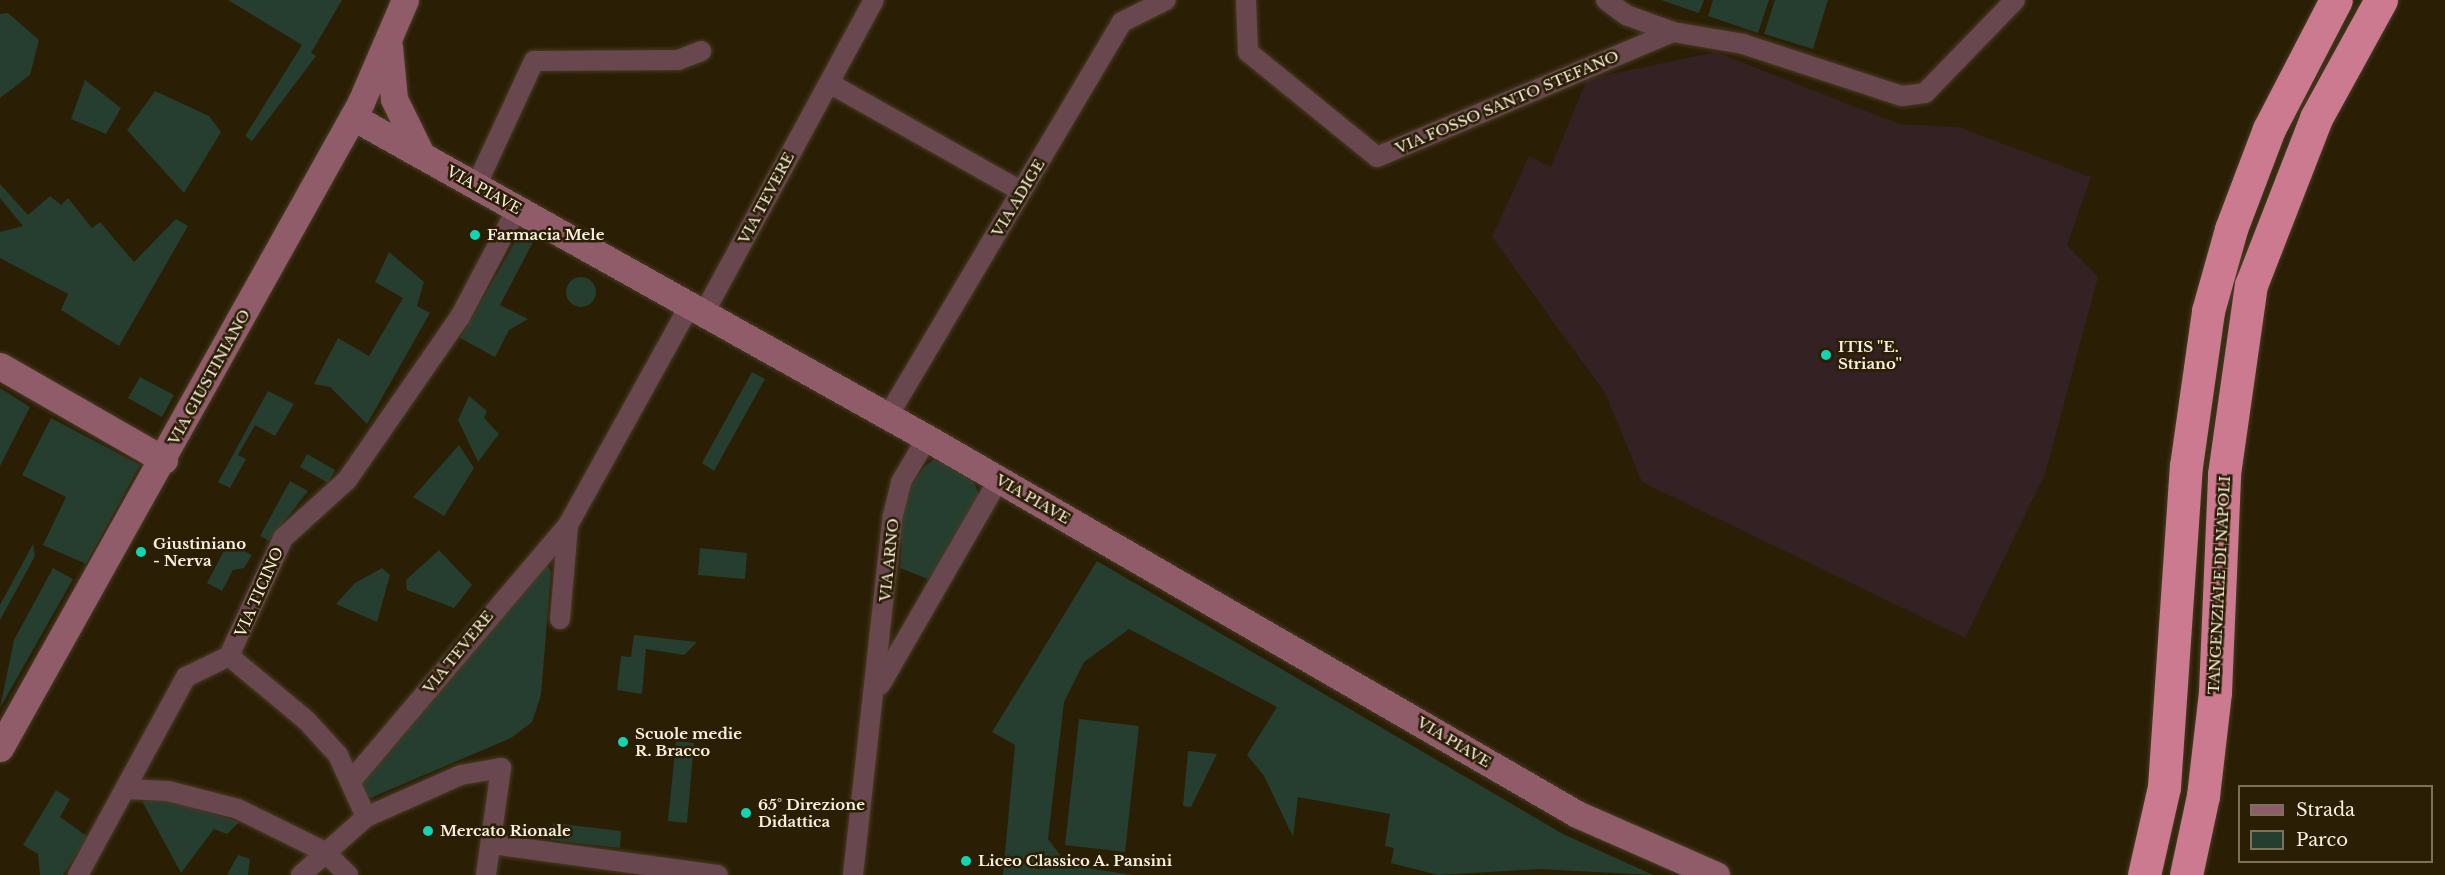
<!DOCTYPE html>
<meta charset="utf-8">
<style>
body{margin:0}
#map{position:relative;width:2445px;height:875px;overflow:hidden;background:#2a1e04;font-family:"Libre Baskerville",serif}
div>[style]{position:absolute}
.education>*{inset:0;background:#342123}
.green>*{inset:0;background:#263e2f}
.round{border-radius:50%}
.roads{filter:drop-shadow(0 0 2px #473b23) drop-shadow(0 0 2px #473b23)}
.street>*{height:20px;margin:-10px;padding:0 10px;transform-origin:10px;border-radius:10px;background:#68474f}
.secondary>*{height:27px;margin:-13.5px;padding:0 13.5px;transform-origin:13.5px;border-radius:13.5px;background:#905c69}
.highway>*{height:33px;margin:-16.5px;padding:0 16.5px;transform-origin:16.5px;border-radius:16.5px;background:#cb7a8f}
.dots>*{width:16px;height:16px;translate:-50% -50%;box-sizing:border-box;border:3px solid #2a1e04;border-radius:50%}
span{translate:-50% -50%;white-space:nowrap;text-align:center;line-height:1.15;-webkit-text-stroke:5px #2a1e04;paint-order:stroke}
.street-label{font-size:15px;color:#f6eede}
.poi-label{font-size:15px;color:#f6eede;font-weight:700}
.left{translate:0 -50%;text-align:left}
.legend{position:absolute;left:2238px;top:785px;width:195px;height:78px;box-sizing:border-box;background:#2a1e04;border:2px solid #7c715b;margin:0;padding:8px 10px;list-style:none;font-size:18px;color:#f6eede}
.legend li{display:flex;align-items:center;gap:12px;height:30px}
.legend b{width:30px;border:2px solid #7c715b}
</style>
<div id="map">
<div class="education">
<div style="clip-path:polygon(1716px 52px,1899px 124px,1958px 127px,2091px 177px,2067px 245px,2098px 277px,2045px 474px,1965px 638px,1642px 482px,1605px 393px,1492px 237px,1529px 156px,1551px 167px,1587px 79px)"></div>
</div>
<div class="green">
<div style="clip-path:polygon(228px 0,342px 0,311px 53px,316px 56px,252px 141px,245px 136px,302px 45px)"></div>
<div style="clip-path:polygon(1661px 0,1704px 0,1699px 13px)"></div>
<div style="clip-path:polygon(1713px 0,1769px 0,1758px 33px,1708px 16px)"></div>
<div style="clip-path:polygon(1775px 0,1828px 0,1813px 49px,1764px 34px)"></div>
<div style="clip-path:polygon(8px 13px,39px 40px,30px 75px,0 98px,0 14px)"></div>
<div style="clip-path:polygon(85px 80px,121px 108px,106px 134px,71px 119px)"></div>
<div style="clip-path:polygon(155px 91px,209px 116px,221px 132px,184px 193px,127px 130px)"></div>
<div style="clip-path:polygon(0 184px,28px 215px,50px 196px,61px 205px,68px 198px,92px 228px,100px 222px,134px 262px,176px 219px,188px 226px,119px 346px,61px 310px,68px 294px,0 258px,0 232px,23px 226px,0 198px)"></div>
<div style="clip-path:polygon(519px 235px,533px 242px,500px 305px,528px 319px,509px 330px,495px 357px,460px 338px)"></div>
<div style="clip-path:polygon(389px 252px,424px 282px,417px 306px,430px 313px,367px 424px,330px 387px,314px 384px,338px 338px,369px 356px,403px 298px,375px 282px)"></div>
<div class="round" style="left:566px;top:277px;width:30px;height:30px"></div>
<div style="clip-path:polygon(752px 372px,765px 379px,714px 471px,702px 463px)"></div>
<div style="clip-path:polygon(140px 377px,174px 395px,162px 417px,128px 398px)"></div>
<div style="clip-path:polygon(0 388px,30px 407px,0 466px)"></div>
<div style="clip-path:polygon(268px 391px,294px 404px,275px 436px,255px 425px,238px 455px,246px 459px,230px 488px,218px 482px)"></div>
<div style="clip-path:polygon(469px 396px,487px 411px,484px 418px,499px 434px,478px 462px,458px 420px)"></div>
<div style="clip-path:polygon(51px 418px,140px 465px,86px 564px,43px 545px,66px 497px,22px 475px)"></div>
<div style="clip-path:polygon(459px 445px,474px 468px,444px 516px,413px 497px)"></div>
<div style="clip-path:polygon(942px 453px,968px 466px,982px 503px,950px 542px,944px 566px,928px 579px,900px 568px,902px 543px,892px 527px,900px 502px,924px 467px)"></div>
<div style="clip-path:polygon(307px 454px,335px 470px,328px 483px,300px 467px)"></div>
<div style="clip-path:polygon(290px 481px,308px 491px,269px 541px,260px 536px)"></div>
<div style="clip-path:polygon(228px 543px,252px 555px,244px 568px,233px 570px,222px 591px,207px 583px)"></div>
<div style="clip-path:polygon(33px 544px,35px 556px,0 620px,0 605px)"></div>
<div style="clip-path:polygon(700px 548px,747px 553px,745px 579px,698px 575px)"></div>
<div style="clip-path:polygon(439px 550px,472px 585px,454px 608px,407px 590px,406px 580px)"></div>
<div style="clip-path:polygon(1097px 561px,1563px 834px,1653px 875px,1539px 869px,1438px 875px,1391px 863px,1394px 848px,1385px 846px,1390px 814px,1298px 797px,1293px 837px,1264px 776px,1247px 755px,1277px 707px,1129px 629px,1084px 662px,1064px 702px,1048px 839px,1068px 865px,1133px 875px,1003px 875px,1015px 745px,992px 732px)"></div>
<div style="clip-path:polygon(546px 562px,551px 572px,541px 695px,532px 722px,511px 738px,368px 799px,362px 783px)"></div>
<div style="clip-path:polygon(53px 568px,73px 579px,0 708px,14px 640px)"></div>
<div style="clip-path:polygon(382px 568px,390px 575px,377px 622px,336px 604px,355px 583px)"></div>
<div style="clip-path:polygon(634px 635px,697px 642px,684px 655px,646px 649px,642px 694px,617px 690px,621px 656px,631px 657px)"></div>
<div style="clip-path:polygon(1079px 719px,1139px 726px,1125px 852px,1065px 845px)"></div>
<div style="clip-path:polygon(676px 741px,694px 743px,687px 823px,668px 821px)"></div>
<div style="clip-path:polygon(1188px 751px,1217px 754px,1191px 807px,1183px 806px)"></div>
<div style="clip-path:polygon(56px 790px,70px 799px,60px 817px,88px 837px,63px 875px,40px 875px,38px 854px,23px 845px)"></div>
<div style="clip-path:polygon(168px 799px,239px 822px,227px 834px,214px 829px,181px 873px,142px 801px)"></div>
<div style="clip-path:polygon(553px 823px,621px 831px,620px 848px,551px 840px)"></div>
<div style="clip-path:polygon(238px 855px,250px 859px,248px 875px,227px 875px)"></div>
</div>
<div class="roads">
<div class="street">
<div style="left:1246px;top:0;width:52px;rotate:87.8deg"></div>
<div style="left:1248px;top:52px;width:166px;rotate:39.1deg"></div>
<div style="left:1377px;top:157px;width:321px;rotate:-22.9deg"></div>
<div style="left:1606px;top:0;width:25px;rotate:37deg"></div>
<div style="left:1626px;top:15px;width:50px;rotate:19.9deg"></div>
<div style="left:1673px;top:32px;width:71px;rotate:9.7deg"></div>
<div style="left:1743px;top:44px;width:167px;rotate:18.1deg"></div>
<div style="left:1902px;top:96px;width:23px;rotate:-7deg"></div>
<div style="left:1925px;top:93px;width:129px;rotate:-45.9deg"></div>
<div style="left:829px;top:83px;width:220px;rotate:29.4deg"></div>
<div style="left:476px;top:186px;width:138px;rotate:-65.1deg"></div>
<div style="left:534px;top:61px;width:144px;rotate:-0.4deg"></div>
<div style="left:678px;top:60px;width:25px;rotate:-21deg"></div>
<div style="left:704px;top:313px;width:356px;rotate:-61.5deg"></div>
<div style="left:888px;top:416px;width:458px;rotate:-59.3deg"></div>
<div style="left:1122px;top:22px;width:49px;rotate:-26.6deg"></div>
<div style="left:560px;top:619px;width:94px;rotate:-85.1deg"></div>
<div style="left:880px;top:685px;width:238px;rotate:-60deg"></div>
<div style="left:351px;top:781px;width:336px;rotate:-49.7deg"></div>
<div style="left:568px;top:525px;width:252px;rotate:-61deg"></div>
<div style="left:125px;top:789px;width:43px;rotate:2.7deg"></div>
<div style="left:168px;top:791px;width:72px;rotate:14.4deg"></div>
<div style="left:238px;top:809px;width:97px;rotate:26.3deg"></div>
<div style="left:325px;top:852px;width:33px;rotate:45deg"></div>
<div style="left:366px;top:817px;width:68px;rotate:-114.3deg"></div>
<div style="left:338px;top:755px;width:47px;rotate:-132.4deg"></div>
<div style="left:306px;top:720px;width:100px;rotate:-140.3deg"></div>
<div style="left:229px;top:656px;width:130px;rotate:-65.4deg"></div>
<div style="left:283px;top:538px;width:86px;rotate:-42.2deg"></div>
<div style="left:347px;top:480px;width:198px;rotate:-55.3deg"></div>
<div style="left:460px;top:317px;width:122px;rotate:-62.2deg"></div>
<div style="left:491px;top:844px;width:229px;rotate:7.8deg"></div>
<div style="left:78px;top:875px;width:226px;rotate:-61.4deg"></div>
<div style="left:186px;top:677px;width:48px;rotate:-26deg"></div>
<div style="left:301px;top:875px;width:87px;rotate:-41.7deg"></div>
<div style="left:366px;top:817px;width:104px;rotate:-23.9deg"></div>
<div style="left:461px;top:775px;width:41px;rotate:-9.9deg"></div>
<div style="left:501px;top:768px;width:108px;rotate:98deg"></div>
<div style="left:853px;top:875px;width:362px;rotate:-83.7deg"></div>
<div style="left:893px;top:515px;width:34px;rotate:-76deg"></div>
<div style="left:901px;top:482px;width:51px;rotate:-59.4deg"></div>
</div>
<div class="secondary">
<div style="left:389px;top:46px;width:53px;rotate:84.6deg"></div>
<div style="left:394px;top:99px;width:61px;rotate:63.9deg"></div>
<div style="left:353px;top:117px;width:658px;rotate:29.22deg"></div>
<div style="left:927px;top:438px;width:751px;rotate:30.05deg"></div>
<div style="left:1577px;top:814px;width:152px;rotate:23.7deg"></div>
<div style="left:0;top:366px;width:189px;rotate:29.8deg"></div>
<div style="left:0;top:748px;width:740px;rotate:-60.8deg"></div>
<div style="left:361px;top:102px;width:111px;rotate:-66.7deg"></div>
</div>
<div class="highway">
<div style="left:2144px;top:875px;width:90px;rotate:-77.2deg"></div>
<div style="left:2164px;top:787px;width:322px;rotate:-86.1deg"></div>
<div style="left:2186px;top:466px;width:157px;rotate:-81.9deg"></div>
<div style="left:2208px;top:311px;width:85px;rotate:-74.3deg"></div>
<div style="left:2231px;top:229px;width:107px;rotate:-69.2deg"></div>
<div style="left:2269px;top:129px;width:145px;rotate:-62.6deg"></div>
<div style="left:2186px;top:875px;width:81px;rotate:-77.9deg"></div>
<div style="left:2203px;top:796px;width:105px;rotate:-83.4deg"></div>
<div style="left:2215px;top:692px;width:218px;rotate:-87.6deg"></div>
<div style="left:2224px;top:474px;width:191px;rotate:-81.9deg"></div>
<div style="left:2251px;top:285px;width:179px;rotate:-68.7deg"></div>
<div style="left:2316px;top:118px;width:135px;rotate:-61.2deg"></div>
</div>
</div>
<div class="dots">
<div style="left:475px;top:235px;background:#14d5b3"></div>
<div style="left:1826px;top:355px;background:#14d5b3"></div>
<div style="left:141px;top:552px;background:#14d5b3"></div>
<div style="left:623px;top:742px;background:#14d5b3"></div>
<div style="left:746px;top:813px;background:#14d5b3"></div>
<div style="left:428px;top:831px;background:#14d5b3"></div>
<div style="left:966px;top:861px;background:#14d5b3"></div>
</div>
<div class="street-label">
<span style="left:1507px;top:102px;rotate:-23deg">VIA FOSSO SANTO STEFANO</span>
<span style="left:484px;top:190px;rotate:29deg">VIA PIAVE</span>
<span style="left:766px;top:198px;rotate:-62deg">VIA TEVERE</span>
<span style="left:1018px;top:198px;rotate:-59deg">VIA ADIGE</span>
<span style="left:209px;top:377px;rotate:-61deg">VIA GIUSTINIANO</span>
<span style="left:1033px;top:499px;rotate:30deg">VIA PIAVE</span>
<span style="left:889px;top:560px;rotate:-84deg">VIA ARNO</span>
<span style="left:2219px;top:585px;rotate:-87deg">TANGENZIALE DI NAPOLI</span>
<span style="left:259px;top:592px;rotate:-66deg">VIA TICINO</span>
<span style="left:458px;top:652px;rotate:-51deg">VIA TEVERE</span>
<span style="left:1454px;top:742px;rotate:31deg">VIA PIAVE</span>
</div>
<div class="poi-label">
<span class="left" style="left:487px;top:235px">Farmacia Mele</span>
<span class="left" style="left:1838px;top:355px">ITIS ''E.<br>Striano''</span>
<span class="left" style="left:153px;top:552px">Giustiniano<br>- Nerva</span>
<span class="left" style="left:635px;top:742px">Scuole medie<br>R. Bracco</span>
<span class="left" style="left:758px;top:813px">65° Direzione<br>Didattica</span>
<span class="left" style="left:440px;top:831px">Mercato Rionale</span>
<span class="left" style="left:978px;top:861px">Liceo Classico A. Pansini</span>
</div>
<ul class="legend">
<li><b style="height:8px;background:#905c69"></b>Strada</li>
<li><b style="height:16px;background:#263e2f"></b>Parco</li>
</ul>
</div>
